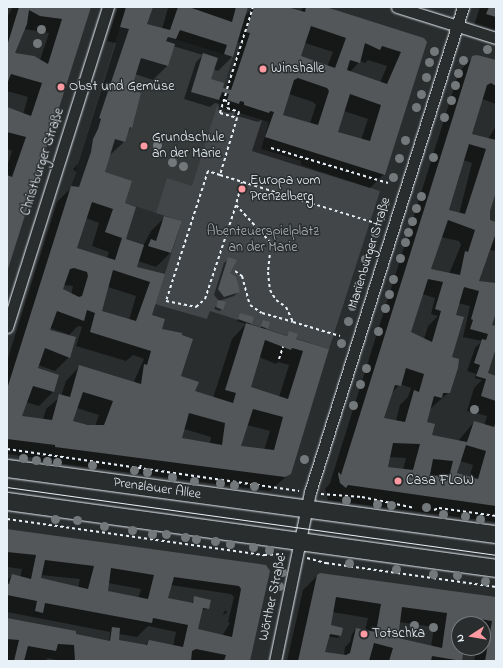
<!DOCTYPE html>
<meta charset="utf-8">
<style>
body{margin:0}
#map{position:relative;width:503px;height:668px;overflow:hidden;background:#2a2d2e;font-family:"Indie Flower",sans-serif}
div>[style]{position:absolute}
.built>*{inset:0;background:#363a3b}
.green>*{inset:0;background:#424648}
.shadow>*{inset:0;background:#0007}
.building>*{inset:0;background:#535759}
.path>*{height:2px;margin-top:-1px;transform-origin:0;background:repeating-linear-gradient(90deg,#e8f1f8 0 3px,transparent 0 6px)}
.roads{filter:drop-shadow(0 0 1px #e8f1f8) drop-shadow(0 0 1px #e8f1f8)}
.street>*{height:11px;margin:-5.5px;padding:0 5.5px;transform-origin:5.5px;border-radius:5.5px;background:#2a2d2e}
.primary>*{height:17px;margin:-8.5px;padding:0 8.5px;transform-origin:8.5px;border-radius:8.5px;background:#2a2d2e}
.tram>*{height:1px;margin:-0.5px;padding:0 0.5px;transform-origin:0.5px;border-radius:0.5px;background:#e8f1f8}
.trees>*{width:9px;height:9px;margin:-4.5px;border-radius:50%;background:#73787b}
.dots>*{width:11px;height:11px;translate:-50% -50%;box-sizing:border-box;border:2px solid #2a2d2e;border-radius:50%}
span{translate:-50% -50%;white-space:nowrap;text-align:center;line-height:1.15;-webkit-text-stroke:3px #2a2d2e;paint-order:stroke}
.poi-label{font-size:14px;color:#e8f1f8}
.left{translate:0 -50%;text-align:left}
.street-label{font-size:14px;color:#e8f1f8}
.park-label{font-size:14px;color:#aeb5ba}
.frame{position:absolute;inset:0;border:8px solid #e8f1f8;pointer-events:none}
.north{position:absolute;left:451px;top:616px;width:40px;height:40px;box-sizing:border-box;background:#2a2d2e;border:1px solid #767b7f;border-radius:50%;rotate:258deg;font-size:11px;font-weight:700;line-height:16px;text-align:center;color:#e8f1f8}
.north::after{content:'';display:block;margin:auto;width:14px;height:18px;background:#ff9aa2;clip-path:polygon(50% 0,100% 100%,50% 72%,0 100%)}
</style>
<div id="map">
<div class="built">
<div style="clip-path:polygon(120px 27px,166px 41px,168px 37px,233px 57px,182px 221px,71px 186px)"></div>
</div>
<div class="green">
<div style="clip-path:polygon(217px 106px,269px 122px,261px 149px,301px 161px,301px 165px,380px 191px,329px 349px,210px 311px,207px 319px,155px 304px,182px 221px,156px 213px,167px 178px,192px 186px)"></div>
</div>
<div class="shadow">
<div style="clip-path:polygon(evenodd,13px 7px,90px 7px,7px 269px,7px 167px,12px 151px,7px 149px,7px 108px,23px 114px,28px 97px,7px 91px,7px 17px,13px 7px,24px 29px,49px 33px,40px 60px,14px 54px,24px 29px)"></div>
<div style="clip-path:polygon(evenodd,118px 7px,151px 7px,146px 25px,162px 29px,168px 8px,165px 7px,247px 7px,244px 17px,254px 7px,283px 7px,299px 12px,304px 7px,323px 7px,424px 38px,384px 174px,370px 188px,252px 151px,262px 120px,258px 122px,234px 115px,235px 112px,228px 113px,218px 110px,220px 104px,215px 103px,210px 107px,184px 99px,196px 62px,203px 55px,173px 46px,167px 66px,153px 80px,135px 74px,130px 91px,131px 127px,124px 142px,109px 156px,104px 172px,123px 204px,125px 240px,142px 248px,151px 231px,165px 217px,170px 253px,156px 267px,138px 261px,136px 268px,163px 275px,149px 319px,160px 330px,180px 377px,194px 392px,213px 398px,232px 339px,246px 324px,237px 321px,241px 314px,252px 323px,249px 325px,260px 329px,264px 321px,267px 328px,265px 330px,286px 337px,289px 332px,294px 339px,328px 350px,290px 473px,270px 491px,41px 461px,41px 459px,7px 454px,7px 361px,57px 202px,70px 189px,76px 172px,73px 169px,78px 164px,116px 43px,107px 41px,118px 7px,236px 42px,241px 43px,226px 90px,210px 79px,213px 69px,218px 71px,232px 57px,236px 42px,118px 7px,305px 43px,333px 52px,327px 67px,300px 57px,305px 43px,118px 7px,368px 60px,387px 66px,380px 83px,350px 72px,360px 61px,365px 63px,368px 60px,118px 7px,289px 94px,313px 102px,316px 105px,310px 123px,282px 116px,289px 94px,118px 7px,344px 111px,368px 119px,361px 140px,336px 132px,344px 111px,118px 7px,86px 218px,99px 223px,92px 246px,109px 252px,107px 258px,76px 249px,86px 218px,118px 7px,64px 285px,73px 286px,71px 295px,62px 290px,64px 285px,118px 7px,108px 287px,136px 296px,129px 320px,101px 312px,108px 287px,118px 7px,78px 326px,82px 327px,76px 346px,126px 361px,133px 355px,144px 359px,134px 381px,138px 384px,80px 366px,66px 381px,61px 396px,46px 409px,43px 420px,20px 417px,26px 402px,39px 406px,53px 392px,37px 369px,38px 365px,55px 371px,69px 357px,68px 336px,78px 326px,118px 7px,50px 328px,68px 334px,68px 336px,49px 331px,50px 328px,118px 7px,259px 357px,276px 364px,278px 362px,289px 365px,279px 397px,249px 388px,259px 357px,118px 7px,77px 408px,99px 415px,95px 426px,72px 422px,77px 408px,118px 7px,247px 425px,270px 431px,264px 450px,239px 447px,247px 425px,118px 7px,184px 429px,211px 437px,210px 444px,181px 439px,184px 429px)"></div>
<div style="clip-path:polygon(400px 7px,428px 7px,415px 12px)"></div>
<div style="clip-path:polygon(480px 7px,496px 7px,496px 35px,473px 28px)"></div>
<div style="clip-path:polygon(evenodd,473px 57px,496px 62px,496px 104px,482px 99px,471px 135px,488px 139px,496px 126px,496px 189px,489px 211px,489px 221px,496px 223px,496px 251px,490px 250px,478px 281px,495px 285px,496px 282px,496px 312px,491px 326px,496px 327px,496px 345px,486px 377px,496px 377px,496px 522px,328px 500px,325px 489px,330px 483px,459px 72px,473px 57px,463px 160px,472px 163px,459px 214px,448px 211px,463px 160px,473px 57px,440px 237px,459px 241px,461px 245px,449px 274px,430px 270px,440px 237px,473px 57px,422px 294px,435px 298px,431px 314px,438px 316px,428px 326px,424px 339px,410px 332px,422px 294px,473px 57px,458px 303px,470px 306px,463px 337px,482px 341px,475px 348px,467px 371px,476px 374px,475px 378px,482px 380px,474px 388px,467px 411px,487px 416px,484px 426px,474px 422px,458px 441px,431px 436px,426px 423px,428px 411px,449px 392px,455px 315px,458px 303px,473px 57px,400px 384px,411px 388px,408px 397px,400px 405px,396px 421px,382px 419px,390px 395px,400px 384px,473px 57px,388px 457px,406px 458px,403px 470px,386px 467px,388px 457px,473px 57px,460px 461px,473px 465px,469px 478px,456px 474px,460px 461px)"></div>
<div style="clip-path:polygon(229px 259px,229px 274px,239px 291px,234px 296px,219px 301px,222px 309px,220px 311px,214px 309px,219px 301px,214px 295px,224px 263px)"></div>
<div style="clip-path:polygon(evenodd,7px 529px,265px 566px,249px 661px,60px 661px,48px 658px,45px 661px,7px 661px,7px 619px,109px 642px,110px 632px,7px 612px,7px 580px,12px 576px,20px 578px,22px 569px,7px 567px,7px 529px,41px 575px,80px 579px,78px 588px,40px 579px,41px 575px,7px 529px,108px 583px,141px 589px,138px 599px,107px 592px,108px 583px,7px 529px,170px 585px,231px 594px,234px 597px,228px 622px,230px 623px,222px 636px,196px 630px,201px 610px,208px 609px,195px 597px,191px 604px,167px 598px,170px 585px,7px 529px,148px 626px,176px 632px,173px 646px,149px 641px,144px 646px,117px 642px,119px 634px,137px 637px,148px 626px)"></div>
<div style="clip-path:polygon(evenodd,317px 576px,496px 598px,496px 661px,474px 661px,476px 648px,483px 648px,483px 624px,459px 624px,459px 648px,462px 648px,461px 661px,287px 661px,303px 590px,317px 576px,332px 612px,368px 618px,365px 631px,356px 629px,352px 634px,350px 642px,345px 647px,344px 656px,323px 653px,327px 636px,338px 638px,340px 635px,328px 629px,332px 612px,317px 576px,399px 622px,434px 627px,431px 647px,397px 639px,399px 622px)"></div>
<div style="clip-path:polygon(226px 610px,227px 613px,223px 615px,224px 612px)"></div>
</div>
<div class="building">
<div style="clip-path:polygon(evenodd,19px 7px,91px 7px,7px 272px,7px 175px,12px 177px,26px 137px,7px 132px,7px 107px,31px 116px,42px 83px,11px 74px,7px 84px,7px 46px,19px 7px,29px 10px,40px 16px,62px 19px,48px 64px,34px 56px,15px 53px,27px 24px,29px 10px)"></div>
<div style="clip-path:polygon(evenodd,126px 7px,153px 7px,147px 24px,170px 30px,178px 7px,189px 7px,232px 22px,236px 7px,248px 7px,233px 57px,224px 54px,227px 45px,180px 30px,176px 39px,168px 37px,166px 41px,175px 44px,168px 66px,141px 58px,131px 90px,141px 93px,132px 128px,130px 127px,125px 142px,115px 139px,105px 172px,132px 181px,125px 203px,136px 207px,126px 239px,144px 245px,137px 267px,165px 274px,152px 315px,165px 319px,162px 329px,182px 333px,182px 335px,193px 339px,181px 376px,199px 382px,195px 391px,233px 403px,236px 393px,225px 390px,246px 323px,287px 336px,289px 331px,298px 334px,296px 339px,329px 349px,291px 474px,285px 477px,55px 447px,55px 445px,7px 439px,7px 389px,71px 186px,79px 187px,91px 152px,93px 139px,98px 129px,101px 119px,99px 118px,129px 29px,120px 27px,126px 7px,92px 202px,113px 209px,105px 232px,122px 238px,115px 260px,77px 248px,92px 202px,126px 7px,74px 268px,87px 272px,88px 276px,82px 296px,79px 297px,63px 289px,70px 269px,74px 268px,126px 7px,113px 270px,150px 282px,136px 321px,102px 311px,113px 270px,126px 7px,87px 310px,95px 313px,90px 332px,151px 351px,147px 365px,144px 364px,141px 384px,79px 365px,70px 397px,59px 394px,52px 420px,22px 416px,33px 386px,54px 392px,59px 375px,38px 368px,45px 348px,70px 358px,76px 337px,50px 330px,57px 311px,84px 321px,87px 310px,126px 7px,265px 340px,291px 350px,292px 348px,303px 351px,288px 399px,251px 387px,265px 340px,126px 7px,83px 392px,113px 401px,104px 425px,88px 425px,73px 421px,83px 392px,126px 7px,253px 409px,283px 417px,274px 450px,241px 446px,253px 409px,126px 7px,189px 413px,225px 423px,222px 445px,182px 438px,189px 413px)"></div>
<div style="clip-path:polygon(evenodd,254px 7px,287px 7px,305px 12px,306px 7px,326px 7px,424px 38px,427px 42px,385px 175px,265px 137px,274px 112px,270px 111px,269px 113px,244px 105px,244px 102px,240px 101px,239px 104px,227px 100px,229px 94px,222px 92px,219px 100px,191px 92px,203px 53px,218px 58px,211px 79px,224px 83px,223px 88px,231px 90px,250px 33px,246px 32px,254px 7px,311px 26px,346px 38px,335px 68px,301px 56px,311px 26px,254px 7px,365px 43px,380px 50px,382px 46px,401px 52px,387px 84px,347px 70px,350px 60px,360px 63px,365px 43px,254px 7px,298px 78px,327px 88px,329px 91px,318px 125px,283px 115px,294px 80px,298px 78px,254px 7px,350px 94px,381px 105px,370px 141px,338px 132px,350px 94px)"></div>
<div style="clip-path:polygon(489px 7px,496px 7px,496px 17px,486px 14px)"></div>
<div style="clip-path:polygon(evenodd,477px 55px,496px 60px,496px 86px,491px 83px,487px 85px,472px 134px,496px 140px,496px 192px,490px 211px,490px 220px,496px 222px,496px 233px,479px 281px,496px 283px,496px 313px,492px 325px,496px 326px,496px 348px,488px 373px,496px 376px,496px 401px,481px 396px,486px 379px,476px 376px,480px 365px,474px 363px,482px 339px,486px 340px,488px 334px,470px 329px,473px 320px,471px 319px,479px 291px,464px 287px,456px 315px,464px 317px,452px 357px,459px 359px,458px 368px,450px 393px,443px 393px,442px 398px,434px 396px,427px 422px,435px 424px,432px 435px,467px 442px,474px 421px,494px 427px,496px 421px,496px 506px,348px 485px,346px 488px,340px 483px,338px 474px,339px 472px,341px 475px,472px 56px,477px 55px,469px 144px,486px 149px,465px 214px,449px 210px,469px 144px,477px 55px,448px 220px,475px 230px,468px 252px,465px 251px,460px 275px,431px 269px,448px 220px,477px 55px,428px 279px,443px 282px,435px 309px,441px 311px,432px 342px,411px 332px,428px 279px,477px 55px,406px 368px,424px 374px,419px 392px,414px 390px,405px 422px,384px 418px,395px 385px,401px 386px,406px 368px,477px 55px,393px 443px,420px 444px,413px 470px,388px 467px,393px 443px,477px 55px,466px 445px,486px 451px,478px 479px,457px 473px,466px 445px,477px 55px,433px 459px,453px 461px,449px 477px,430px 475px,433px 459px)"></div>
<div style="clip-path:polygon(164px 216px,182px 221px,171px 253px,148px 246px,151px 239px,156px 241px)"></div>
<div style="clip-path:polygon(228px 257px,237px 260px,230px 273px,236px 277px,240px 292px,224px 297px,218px 289px)"></div>
<div style="clip-path:polygon(218px 300px,226px 302px,223px 310px,216px 307px)"></div>
<div style="clip-path:polygon(240px 313px,254px 317px,252px 324px,238px 319px)"></div>
<div style="clip-path:polygon(263px 320px,270px 322px,268px 329px,261px 326px)"></div>
<div style="clip-path:polygon(evenodd,7px 529px,266px 565px,270px 571px,250px 661px,224px 661px,226px 655px,196px 649px,192px 651px,191px 661px,75px 661px,74px 645px,58px 644px,56px 651px,28px 646px,24px 661px,14px 661px,19px 640px,7px 639px,7px 618px,76px 631px,76px 634px,110px 641px,112px 627px,120px 628px,119px 640px,147px 645px,149px 640px,183px 647px,188px 625px,153px 618px,152px 623px,45px 603px,43px 613px,35px 611px,37px 601px,7px 595px,7px 583px,9px 584px,12px 574px,31px 579px,36px 555px,7px 552px,7px 529px,45px 560px,94px 566px,88px 589px,41px 578px,45px 560px,7px 529px,111px 568px,154px 575px,148px 599px,108px 591px,111px 568px,7px 529px,174px 577px,239px 586px,241px 589px,232px 637px,198px 629px,203px 608px,209px 609px,211px 600px,194px 596px,193px 603px,168px 598px,174px 577px)"></div>
<div style="clip-path:polygon(evenodd,320px 573px,496px 597px,496px 661px,485px 661px,492px 621px,467px 617px,467px 624px,459px 624px,459px 648px,464px 648px,462px 661px,432px 656px,431px 661px,389px 661px,393px 648px,374px 643px,369px 661px,298px 661px,317px 575px,320px 573px,336px 597px,381px 604px,376px 632px,356px 628px,350px 653px,346px 655px,325px 652px,330px 634px,341px 636px,343px 628px,331px 625px,336px 597px,320px 573px,402px 607px,447px 613px,442px 648px,398px 638px,402px 607px)"></div>
</div>
<div class="path">
<div style="left:227px;top:89px;width:86px;rotate:-72.4deg"></div>
<div style="left:226px;top:93px;width:21px;rotate:107deg"></div>
<div style="left:220px;top:113px;width:18px;rotate:16deg"></div>
<div style="left:237px;top:118px;width:59px;rotate:106.6deg"></div>
<div style="left:220px;top:175px;width:162px;rotate:17.2deg"></div>
<div style="left:224px;top:100px;width:5px;rotate:22deg"></div>
<div style="left:229px;top:102px;width:6px;rotate:108deg"></div>
<div style="left:227px;top:108px;width:13px;rotate:18deg"></div>
<div style="left:239px;top:112px;width:6px;rotate:108deg"></div>
<div style="left:271px;top:148px;width:122px;rotate:16.7deg"></div>
<div style="left:220px;top:175px;width:13px;rotate:-162deg"></div>
<div style="left:208px;top:171px;width:137px;rotate:107.9deg"></div>
<div style="left:166px;top:301px;width:31px;rotate:11deg"></div>
<div style="left:196px;top:307px;width:12px;rotate:-42deg"></div>
<div style="left:205px;top:299px;width:99px;rotate:-71.7deg"></div>
<div style="left:242px;top:182px;width:24px;rotate:105deg"></div>
<div style="left:236px;top:205px;width:52px;rotate:47.4deg"></div>
<div style="left:271px;top:243px;width:29px;rotate:96deg"></div>
<div style="left:268px;top:272px;width:18px;rotate:84deg"></div>
<div style="left:270px;top:290px;width:12px;rotate:59deg"></div>
<div style="left:276px;top:300px;width:12px;rotate:35deg"></div>
<div style="left:286px;top:307px;width:17px;rotate:65deg"></div>
<div style="left:293px;top:322px;width:49px;rotate:16.6deg"></div>
<div style="left:235px;top:271px;width:9px;rotate:36deg"></div>
<div style="left:242px;top:276px;width:30px;rotate:75deg"></div>
<div style="left:250px;top:305px;width:14px;rotate:34deg"></div>
<div style="left:262px;top:313px;width:32px;rotate:16deg"></div>
<div style="left:279px;top:359px;width:13px;rotate:-72deg"></div>
<div style="left:7px;top:449px;width:295px;rotate:8.2deg"></div>
<div style="left:140px;top:468px;width:4px;rotate:-76deg"></div>
<div style="left:321px;top:494px;width:41px;rotate:4.2deg"></div>
<div style="left:362px;top:497px;width:54px;rotate:11.7deg"></div>
<div style="left:434px;top:510px;width:5px;rotate:-22deg"></div>
<div style="left:439px;top:508px;width:58px;rotate:8deg"></div>
<div style="left:7px;top:519px;width:260px;rotate:8deg"></div>
<div style="left:264px;top:555px;width:19px;rotate:-3deg"></div>
<div style="left:307px;top:558px;width:20px;rotate:15deg"></div>
<div style="left:326px;top:563px;width:172px;rotate:8deg"></div>
</div>
<div class="roads">
<div class="street">
<div style="left:397px;top:7px;width:104px;rotate:17.4deg"></div>
<div style="left:7px;top:327px;width:336px;rotate:-72.5deg"></div>
<div style="left:275px;top:661px;width:173px;rotate:-78.3deg"></div>
<div style="left:310px;top:492px;width:509px;rotate:-72.49deg"></div>
</div>
<div class="primary">
<div style="left:7px;top:468px;width:493px;rotate:7.7deg"></div>
<div style="left:7px;top:501px;width:494px;rotate:7.8deg"></div>
</div>
</div>
<div class="tram">
<div style="left:7px;top:487px;width:494px;rotate:7.9deg"></div>
</div>
<div class="trees">
<div style="left:41px;top:29px"></div>
<div style="left:37px;top:43px"></div>
<div style="left:487px;top:49px"></div>
<div style="left:434px;top:51px"></div>
<div style="left:463px;top:60px"></div>
<div style="left:429px;top:62px"></div>
<div style="left:458px;top:73px"></div>
<div style="left:426px;top:77px"></div>
<div style="left:455px;top:85px"></div>
<div style="left:421px;top:94px"></div>
<div style="left:451px;top:100px"></div>
<div style="left:416px;top:107px"></div>
<div style="left:444px;top:117px"></div>
<div style="left:405px;top:140px"></div>
<div style="left:157px;top:145px"></div>
<div style="left:433px;top:157px"></div>
<div style="left:399px;top:158px"></div>
<div style="left:172px;top:162px"></div>
<div style="left:183px;top:166px"></div>
<div style="left:393px;top:177px"></div>
<div style="left:421px;top:196px"></div>
<div style="left:385px;top:202px"></div>
<div style="left:416px;top:208px"></div>
<div style="left:380px;top:218px"></div>
<div style="left:412px;top:221px"></div>
<div style="left:408px;top:232px"></div>
<div style="left:375px;top:233px"></div>
<div style="left:405px;top:242px"></div>
<div style="left:400px;top:258px"></div>
<div style="left:365px;top:259px"></div>
<div style="left:393px;top:279px"></div>
<div style="left:358px;top:285px"></div>
<div style="left:389px;top:294px"></div>
<div style="left:352px;top:306px"></div>
<div style="left:385px;top:308px"></div>
<div style="left:348px;top:321px"></div>
<div style="left:378px;top:331px"></div>
<div style="left:341px;top:343px"></div>
<div style="left:366px;top:368px"></div>
<div style="left:360px;top:384px"></div>
<div style="left:353px;top:405px"></div>
<div style="left:474px;top:409px"></div>
<div style="left:23px;top:458px"></div>
<div style="left:304px;top:459px"></div>
<div style="left:36px;top:460px"></div>
<div style="left:47px;top:461px"></div>
<div style="left:57px;top:462px"></div>
<div style="left:92px;top:465px"></div>
<div style="left:134px;top:470px"></div>
<div style="left:147px;top:472px"></div>
<div style="left:172px;top:477px"></div>
<div style="left:194px;top:481px"></div>
<div style="left:220px;top:483px"></div>
<div style="left:234px;top:485px"></div>
<div style="left:254px;top:486px"></div>
<div style="left:346px;top:500px"></div>
<div style="left:377px;top:504px"></div>
<div style="left:391px;top:505px"></div>
<div style="left:426px;top:507px"></div>
<div style="left:443px;top:514px"></div>
<div style="left:465px;top:516px"></div>
<div style="left:55px;top:519px"></div>
<div style="left:480px;top:519px"></div>
<div style="left:77px;top:520px"></div>
<div style="left:104px;top:526px"></div>
<div style="left:132px;top:530px"></div>
<div style="left:152px;top:534px"></div>
<div style="left:166px;top:534px"></div>
<div style="left:185px;top:537px"></div>
<div style="left:196px;top:539px"></div>
<div style="left:215px;top:541px"></div>
<div style="left:230px;top:544px"></div>
<div style="left:253px;top:547px"></div>
<div style="left:269px;top:550px"></div>
<div style="left:349px;top:563px"></div>
<div style="left:396px;top:569px"></div>
<div style="left:282px;top:572px"></div>
<div style="left:433px;top:574px"></div>
<div style="left:457px;top:575px"></div>
<div style="left:485px;top:581px"></div>
<div style="left:279px;top:586px"></div>
<div style="left:414px;top:625px"></div>
<div style="left:433px;top:627px"></div>
</div>
<div class="dots">
<div style="left:263px;top:69px;background:#ff9aa2"></div>
<div style="left:61px;top:87px;background:#ff9aa2"></div>
<div style="left:144px;top:146px;background:#ff9aa2"></div>
<div style="left:242px;top:189px;background:#ff9aa2"></div>
<div style="left:398px;top:481px;background:#ff9aa2"></div>
<div style="left:364px;top:634px;background:#ff9aa2"></div>
</div>
<div class="poi-label">
<span class="left" style="left:271px;top:69px">Winshalle</span>
<span class="left" style="left:69px;top:87px">Obst und Gemüse</span>
<span class="left" style="left:152px;top:146px">Grundschule<br>an der Marie</span>
<span class="left" style="left:250px;top:189px">Europa vom<br>Prenzelberg</span>
<span class="left" style="left:406px;top:481px">Casa FLOW</span>
<span class="left" style="left:372px;top:634px">Totschka</span>
</div>
<div class="street-label">
<span style="left:43px;top:162px;rotate:-72deg">Christburger Straße</span>
<span style="left:370px;top:253px;rotate:-73deg">Marienburger Straße</span>
<span style="left:157px;top:489px;rotate:8deg">Prenzlauer Allee</span>
<span style="left:273px;top:598px;rotate:-78deg">Wörther Straße</span>
</div>
<div class="park-label">
<span style="left:263px;top:240px">Abenteuerspielplatz<br>an der Marie</span>
</div>
<div class="frame"></div>
<div class="north">N</div>
</div>
